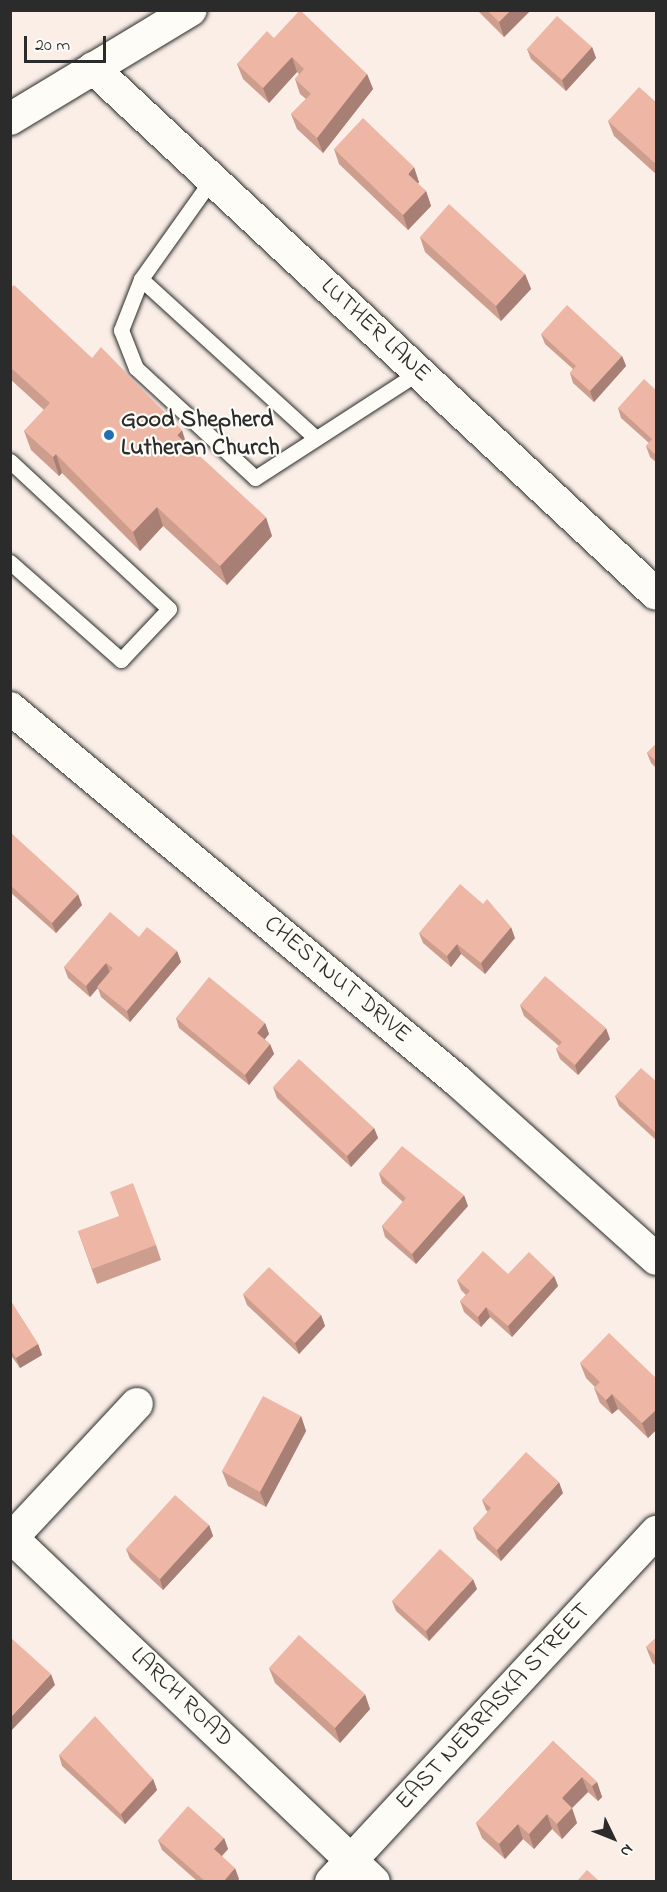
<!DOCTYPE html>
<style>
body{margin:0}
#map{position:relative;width:667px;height:1892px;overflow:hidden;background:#faeee7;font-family:"Indie Flower",sans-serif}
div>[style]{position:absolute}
.roads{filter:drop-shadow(0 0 2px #2b2b2b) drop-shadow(0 0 2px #2b2b2b)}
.lane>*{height:15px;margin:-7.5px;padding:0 7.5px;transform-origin:7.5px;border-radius:7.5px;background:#fdfcf7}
.street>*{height:32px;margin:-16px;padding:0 16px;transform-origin:16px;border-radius:16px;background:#fdfcf7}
.wall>*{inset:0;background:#cd9d8e}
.shaded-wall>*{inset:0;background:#a77f74}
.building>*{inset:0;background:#eeb6a5}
.dots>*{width:16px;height:16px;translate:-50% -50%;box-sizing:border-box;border:3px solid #fdfcf7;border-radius:50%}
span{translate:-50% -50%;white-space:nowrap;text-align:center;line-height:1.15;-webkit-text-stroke:4.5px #fdfcf7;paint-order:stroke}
.street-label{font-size:24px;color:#2b2b2b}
.poi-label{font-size:24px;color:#2b2b2b;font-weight:700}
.left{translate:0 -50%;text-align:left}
.frame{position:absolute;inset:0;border:12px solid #2b2b2b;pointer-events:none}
.north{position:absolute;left:583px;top:1808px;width:60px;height:60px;-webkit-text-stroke:4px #fdfcf7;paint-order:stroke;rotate:133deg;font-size:16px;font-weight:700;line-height:24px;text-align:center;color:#2b2b2b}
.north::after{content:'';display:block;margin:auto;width:21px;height:27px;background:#2b2b2b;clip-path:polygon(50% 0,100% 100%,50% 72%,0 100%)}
.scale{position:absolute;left:24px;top:36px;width:82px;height:27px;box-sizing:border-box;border:3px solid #2b2b2b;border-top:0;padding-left:8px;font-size:18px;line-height:21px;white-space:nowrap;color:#2b2b2b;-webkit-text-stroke:4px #fdfcf7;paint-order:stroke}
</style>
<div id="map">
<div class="roads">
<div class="lane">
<div style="left:212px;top:179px;width:123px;rotate:125.4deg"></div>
<div style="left:141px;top:279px;width:55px;rotate:111.4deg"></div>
<div style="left:121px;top:330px;width:41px;rotate:68.5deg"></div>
<div style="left:136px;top:368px;width:162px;rotate:42.7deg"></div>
<div style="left:255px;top:478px;width:195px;rotate:-32.9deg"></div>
<div style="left:141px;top:279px;width:236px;rotate:42.3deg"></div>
<div style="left:10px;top:461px;width:217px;rotate:42.9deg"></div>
<div style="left:169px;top:609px;width:70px;rotate:133.3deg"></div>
<div style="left:121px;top:660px;width:148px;rotate:-138.6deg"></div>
</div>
<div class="street">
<div style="left:93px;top:68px;width:770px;rotate:43.05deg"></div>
<div style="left:10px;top:119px;width:211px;rotate:-31.1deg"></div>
<div style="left:10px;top:708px;width:584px;rotate:39.79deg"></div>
<div style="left:459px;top:1082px;width:265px;rotate:41.9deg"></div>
<div style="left:10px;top:1536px;width:502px;rotate:43.55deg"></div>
<div style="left:10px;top:1540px;width:186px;rotate:-47deg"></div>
<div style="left:331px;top:1882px;width:478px;rotate:-47.1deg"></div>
</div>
</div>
<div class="wall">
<div style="clip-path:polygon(477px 10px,531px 10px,504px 37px)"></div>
<div style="clip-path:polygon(274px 38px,367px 74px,373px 89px,323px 153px,297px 129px,291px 114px,306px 99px,300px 94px,295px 79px,299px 74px,297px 72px,269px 103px,243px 79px,237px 64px)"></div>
<div style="clip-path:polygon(592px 47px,596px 58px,566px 91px,531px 59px,527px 49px)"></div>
<div style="clip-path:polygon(657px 103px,657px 175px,614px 136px,608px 121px)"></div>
<div style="clip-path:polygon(334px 149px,419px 182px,418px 184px,426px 191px,431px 206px,408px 230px,339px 164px)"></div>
<div style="clip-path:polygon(420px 237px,525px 274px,531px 289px,501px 321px,425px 252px)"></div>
<div style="clip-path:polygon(10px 289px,92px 358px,187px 444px,272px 536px,227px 585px,163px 526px,140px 551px,62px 473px,59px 476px,31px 450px,24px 431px,44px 410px,10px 379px)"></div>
<div style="clip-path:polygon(541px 334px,622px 356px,626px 366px,594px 402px,573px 383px,570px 373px,573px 369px,545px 344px)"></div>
<div style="clip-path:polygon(657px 391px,657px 463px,650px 457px,646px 446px,649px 443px,621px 418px,618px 408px)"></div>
<div style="clip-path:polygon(657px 743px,657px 769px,651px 763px,647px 753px)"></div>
<div style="clip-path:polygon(10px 832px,82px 905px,56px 933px,10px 892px)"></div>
<div style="clip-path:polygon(419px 933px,515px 938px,485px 974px,461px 954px,451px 967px,423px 943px)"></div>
<div style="clip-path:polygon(139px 937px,177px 951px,181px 962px,130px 1022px,101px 997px,98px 988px,90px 997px,68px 978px,64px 967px)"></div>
<div style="clip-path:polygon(520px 1005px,610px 1039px,578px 1075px,560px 1059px,556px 1049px,559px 1046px,524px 1016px)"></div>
<div style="clip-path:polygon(176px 1018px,265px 1023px,269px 1034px,264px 1039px,270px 1044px,274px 1054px,249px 1085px,179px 1028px)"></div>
<div style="clip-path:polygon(657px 1082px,657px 1141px,619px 1106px,615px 1096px)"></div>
<div style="clip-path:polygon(273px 1087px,374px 1128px,378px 1138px,351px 1167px,277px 1098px)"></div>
<div style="clip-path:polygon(379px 1173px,468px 1206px,416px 1264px,385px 1237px,382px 1226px,403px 1202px,382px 1183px)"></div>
<div style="clip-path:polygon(78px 1231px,156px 1245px,161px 1260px,97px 1284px)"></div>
<div style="clip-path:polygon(508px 1274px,554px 1276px,558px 1286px,512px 1337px,490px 1317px,481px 1327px,464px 1312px,460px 1301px,466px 1295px,461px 1290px,457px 1280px)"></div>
<div style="clip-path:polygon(243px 1294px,321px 1315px,325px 1326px,299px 1354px,247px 1305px)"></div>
<div style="clip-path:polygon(10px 1300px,38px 1344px,42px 1355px,20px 1368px,10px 1354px)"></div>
<div style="clip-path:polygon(580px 1363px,657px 1379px,657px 1429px,648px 1438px,618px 1409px,612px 1414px,600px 1403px,594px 1388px,595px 1387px,586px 1378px)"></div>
<div style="clip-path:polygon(301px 1416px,306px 1431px,266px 1507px,228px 1486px,222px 1471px)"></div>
<div style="clip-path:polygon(563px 1493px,501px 1561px,477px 1539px,473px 1528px,488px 1512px,486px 1510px,482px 1500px)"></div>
<div style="clip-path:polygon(209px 1525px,213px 1536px,163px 1590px,130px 1559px,126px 1549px)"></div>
<div style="clip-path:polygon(477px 1589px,429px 1641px,396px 1611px,392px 1601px)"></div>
<div style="clip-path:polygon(657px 1637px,657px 1667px,652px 1662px,646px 1647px)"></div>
<div style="clip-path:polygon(269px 1668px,370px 1709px,340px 1743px,275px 1683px)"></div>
<div style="clip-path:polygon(553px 1741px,597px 1782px,602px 1797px,598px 1801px,588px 1792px,572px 1808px,577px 1823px,562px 1839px,552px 1829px,534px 1849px,523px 1839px,505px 1859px,482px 1838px,476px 1823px)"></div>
<div style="clip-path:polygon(59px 1755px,153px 1779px,157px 1790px,125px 1824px,62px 1766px)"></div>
<div style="clip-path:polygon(224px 1838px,228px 1849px,222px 1856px,239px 1879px,237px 1881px,197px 1881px,162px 1850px,158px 1840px)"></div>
</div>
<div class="shaded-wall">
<div style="clip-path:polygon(511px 10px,531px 10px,504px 37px,499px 22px)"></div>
<div style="clip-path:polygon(592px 47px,596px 58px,566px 91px,562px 80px)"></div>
<div style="clip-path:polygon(292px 57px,297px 72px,269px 103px,263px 88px)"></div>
<div style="clip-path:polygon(367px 74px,373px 89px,323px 153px,317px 138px)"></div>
<div style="clip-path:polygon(414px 167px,419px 182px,413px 189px,408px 174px)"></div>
<div style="clip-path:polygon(426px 191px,431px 206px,408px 230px,403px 215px)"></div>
<div style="clip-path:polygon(525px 274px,531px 289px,501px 321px,496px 306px)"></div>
<div style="clip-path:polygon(622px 356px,626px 366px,594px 402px,590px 391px)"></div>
<div style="clip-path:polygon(182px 430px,188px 449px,177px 435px)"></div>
<div style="clip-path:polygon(56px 454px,62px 473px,59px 476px,53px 457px)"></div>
<div style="clip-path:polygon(157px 507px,163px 526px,140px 551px,133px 532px)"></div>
<div style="clip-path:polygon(266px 517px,272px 536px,227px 585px,220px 566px)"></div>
<div style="clip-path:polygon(78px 894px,82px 905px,56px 933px,52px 923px)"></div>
<div style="clip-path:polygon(511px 927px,515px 938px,485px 974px,481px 963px)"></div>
<div style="clip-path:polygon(457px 944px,461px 954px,451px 967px,447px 956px)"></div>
<div style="clip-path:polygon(177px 951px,181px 962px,130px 1022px,127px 1011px)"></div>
<div style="clip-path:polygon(106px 963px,110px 973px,90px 997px,86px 986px)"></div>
<div style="clip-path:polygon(265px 1023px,269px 1034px,261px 1044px,257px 1033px)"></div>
<div style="clip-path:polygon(606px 1028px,610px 1039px,578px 1075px,575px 1065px)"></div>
<div style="clip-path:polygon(270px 1044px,274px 1054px,249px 1085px,245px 1075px)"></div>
<div style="clip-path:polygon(374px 1128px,378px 1138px,351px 1167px,347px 1156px)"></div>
<div style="clip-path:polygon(464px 1195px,468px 1206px,416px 1264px,412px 1254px)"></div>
<div style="clip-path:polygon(554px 1276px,558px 1286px,512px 1337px,508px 1326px)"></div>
<div style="clip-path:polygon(486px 1307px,490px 1317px,481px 1327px,478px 1317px)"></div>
<div style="clip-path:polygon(321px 1315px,325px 1326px,299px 1354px,295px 1343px)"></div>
<div style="clip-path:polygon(38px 1344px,42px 1355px,20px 1368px,16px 1358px)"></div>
<div style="clip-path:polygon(612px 1394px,618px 1409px,612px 1414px,606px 1400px)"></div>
<div style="clip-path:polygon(657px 1409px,657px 1429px,648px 1438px,642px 1423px)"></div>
<div style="clip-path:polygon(301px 1416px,306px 1431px,266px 1507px,260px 1492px)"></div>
<div style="clip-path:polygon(559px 1482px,563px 1493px,501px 1561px,497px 1550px)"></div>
<div style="clip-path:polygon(209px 1525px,213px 1536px,163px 1590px,160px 1579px)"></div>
<div style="clip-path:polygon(473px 1579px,477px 1589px,429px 1641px,426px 1631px)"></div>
<div style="clip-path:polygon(51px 1674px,55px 1685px,10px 1732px,10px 1718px)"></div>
<div style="clip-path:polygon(365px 1694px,370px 1709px,340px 1743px,335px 1728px)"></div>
<div style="clip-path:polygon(582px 1777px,588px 1792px,572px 1808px,577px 1823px,562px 1839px,557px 1824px,562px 1798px)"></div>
<div style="clip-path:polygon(153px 1779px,157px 1790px,125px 1824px,121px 1814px)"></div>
<div style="clip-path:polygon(597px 1782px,602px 1797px,598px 1801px,592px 1786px)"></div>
<div style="clip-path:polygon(547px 1814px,552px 1829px,534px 1849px,529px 1834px)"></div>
<div style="clip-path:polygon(518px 1824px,523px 1839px,505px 1859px,499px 1844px)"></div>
<div style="clip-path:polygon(224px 1838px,228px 1849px,218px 1860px,214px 1849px)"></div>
<div style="clip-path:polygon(235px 1868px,239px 1879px,237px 1881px,224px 1881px)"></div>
</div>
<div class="building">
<div style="clip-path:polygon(300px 10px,367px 74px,317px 138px,291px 114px,311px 94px,295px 79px,304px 69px,292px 57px,263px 88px,237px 64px,267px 31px,274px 38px)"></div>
<div style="clip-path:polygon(487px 10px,511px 10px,499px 22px)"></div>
<div style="clip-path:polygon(557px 16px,592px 47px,562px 80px,527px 49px)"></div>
<div style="clip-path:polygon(639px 87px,657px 103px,657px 165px,608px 121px)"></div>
<div style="clip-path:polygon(363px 118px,414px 167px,408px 174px,426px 191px,403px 215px,334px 149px)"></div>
<div style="clip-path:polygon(449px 204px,525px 274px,496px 306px,420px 237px)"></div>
<div style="clip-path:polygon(14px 285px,92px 358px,101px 347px,182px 430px,177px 435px,266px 517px,220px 566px,157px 507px,133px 532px,56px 454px,53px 457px,24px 431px,50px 403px,10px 367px,10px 289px)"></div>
<div style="clip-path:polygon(567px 305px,622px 356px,590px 391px,570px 373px,576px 366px,541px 334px)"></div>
<div style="clip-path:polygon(644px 379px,657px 391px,657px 456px,646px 446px,652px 439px,618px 408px)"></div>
<div style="clip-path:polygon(657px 743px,657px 762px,647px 753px)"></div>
<div style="clip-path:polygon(10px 832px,78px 894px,52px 923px,10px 885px)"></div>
<div style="clip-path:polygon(460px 884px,483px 904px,487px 899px,511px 927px,481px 963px,457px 944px,447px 956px,419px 933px)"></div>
<div style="clip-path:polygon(110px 912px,139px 937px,147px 927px,177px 951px,127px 1011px,97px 987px,113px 968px,106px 963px,86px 986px,64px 967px)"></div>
<div style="clip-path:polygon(545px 976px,606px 1028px,575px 1065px,556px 1049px,562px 1042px,520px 1005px)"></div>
<div style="clip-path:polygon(209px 977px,265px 1023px,257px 1033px,270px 1044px,245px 1075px,176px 1018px)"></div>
<div style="clip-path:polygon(299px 1059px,374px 1128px,347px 1156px,273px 1087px)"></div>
<div style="clip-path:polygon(641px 1068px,657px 1082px,657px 1134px,615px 1096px)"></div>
<div style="clip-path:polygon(402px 1146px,464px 1195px,412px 1254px,382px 1226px,406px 1198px,379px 1173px)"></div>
<div style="clip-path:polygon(133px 1183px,156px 1245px,92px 1269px,78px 1231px,119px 1216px,110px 1192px)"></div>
<div style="clip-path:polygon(483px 1251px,508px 1274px,529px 1252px,554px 1276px,508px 1326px,486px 1307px,478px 1317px,460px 1301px,470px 1291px,457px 1280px)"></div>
<div style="clip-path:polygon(269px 1267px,321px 1315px,295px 1343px,243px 1294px)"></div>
<div style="clip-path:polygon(10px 1300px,38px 1344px,16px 1358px,10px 1349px)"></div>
<div style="clip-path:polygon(609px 1333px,657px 1379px,657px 1409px,642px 1423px,612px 1394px,606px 1400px,594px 1388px,600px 1382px,580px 1363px)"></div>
<div style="clip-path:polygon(263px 1396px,301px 1416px,260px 1492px,222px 1471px)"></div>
<div style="clip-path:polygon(526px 1452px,559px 1482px,497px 1550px,473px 1528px,491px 1508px,482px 1500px)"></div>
<div style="clip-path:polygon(175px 1495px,209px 1525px,160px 1579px,126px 1549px)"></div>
<div style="clip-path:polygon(440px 1549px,473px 1579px,426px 1631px,392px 1601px)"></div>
<div style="clip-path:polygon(299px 1635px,365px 1694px,335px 1728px,269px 1668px)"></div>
<div style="clip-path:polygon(10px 1637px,51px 1674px,10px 1718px)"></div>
<div style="clip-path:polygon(657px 1637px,657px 1657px,646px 1647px)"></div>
<div style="clip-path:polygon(95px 1716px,153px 1779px,121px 1814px,59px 1755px)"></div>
<div style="clip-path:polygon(553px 1741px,597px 1782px,592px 1786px,582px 1777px,562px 1798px,572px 1808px,557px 1824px,547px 1814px,529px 1834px,518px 1824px,499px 1844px,476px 1823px)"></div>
<div style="clip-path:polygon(188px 1806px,224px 1838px,214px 1849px,235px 1868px,224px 1881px,205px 1881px,158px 1840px)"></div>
<div style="clip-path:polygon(587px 1870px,599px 1881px,577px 1881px)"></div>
</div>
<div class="dots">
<div style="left:109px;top:435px;background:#1f6fb2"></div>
</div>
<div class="street-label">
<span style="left:375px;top:331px;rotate:43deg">LUTHER LANE</span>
<span style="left:337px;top:980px;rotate:40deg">CHESTNUT DRIVE</span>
<span style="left:181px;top:1698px;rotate:44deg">LARCH ROAD</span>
<span style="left:494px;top:1707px;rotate:-47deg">EAST NEBRASKA STREET</span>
</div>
<div class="poi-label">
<span class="left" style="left:121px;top:435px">Good Shepherd<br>Lutheran Church</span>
</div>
<div class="frame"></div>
<div class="north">N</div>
<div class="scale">20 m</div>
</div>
